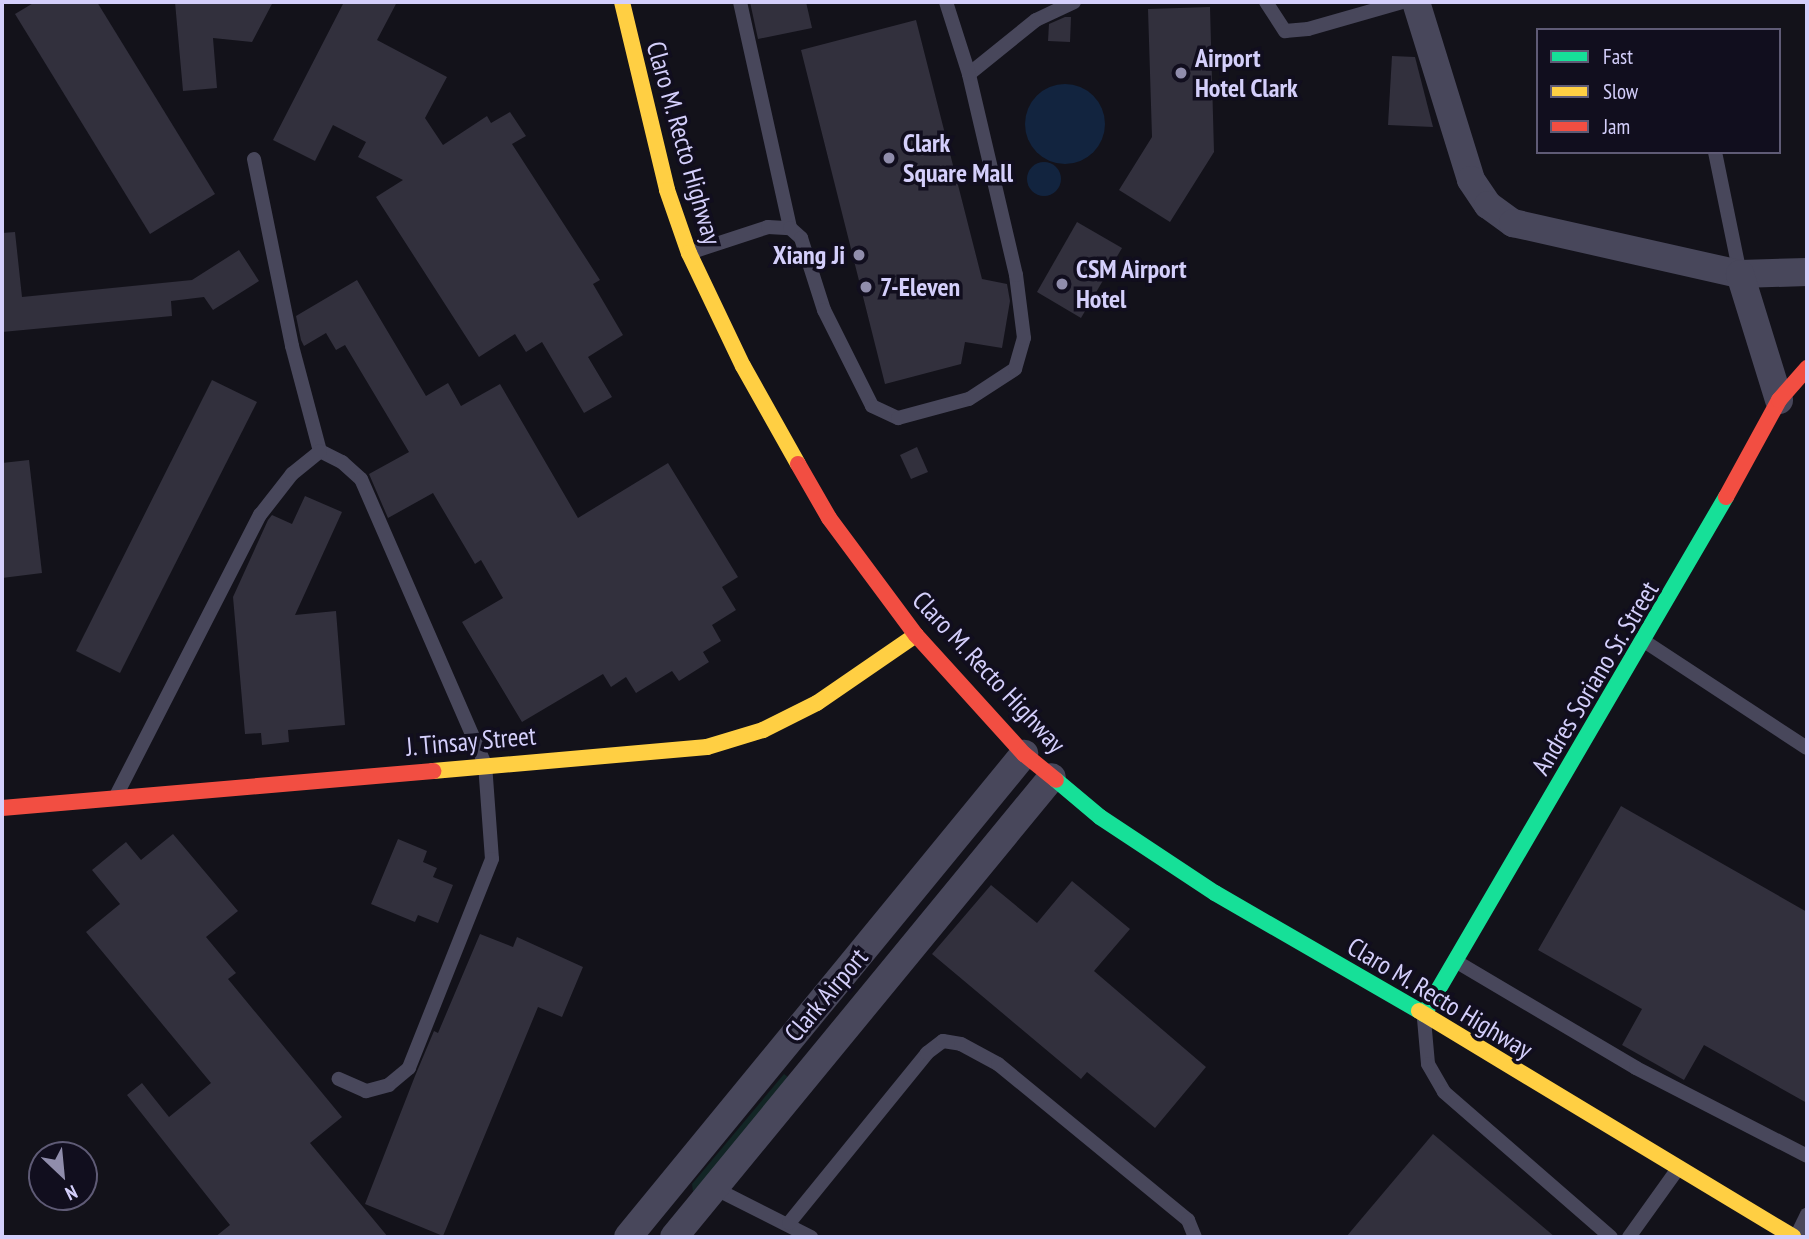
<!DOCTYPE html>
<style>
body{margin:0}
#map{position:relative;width:1809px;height:1239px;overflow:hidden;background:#13121a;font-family:"PT Sans Narrow",sans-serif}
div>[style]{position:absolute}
.green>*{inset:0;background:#122525}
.water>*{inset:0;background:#12243f}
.round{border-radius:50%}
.building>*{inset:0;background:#32303d}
.lane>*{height:14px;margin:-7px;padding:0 7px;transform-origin:7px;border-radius:7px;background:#48475b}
.street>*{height:28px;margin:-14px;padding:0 14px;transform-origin:14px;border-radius:14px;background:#48475b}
.fast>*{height:16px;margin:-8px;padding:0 8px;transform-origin:8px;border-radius:8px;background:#16e098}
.slow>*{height:16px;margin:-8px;padding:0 8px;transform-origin:8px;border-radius:8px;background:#ffcf43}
.jam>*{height:16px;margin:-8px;padding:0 8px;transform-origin:8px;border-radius:8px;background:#f24e42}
.dots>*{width:19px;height:19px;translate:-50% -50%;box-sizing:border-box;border:4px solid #110e1e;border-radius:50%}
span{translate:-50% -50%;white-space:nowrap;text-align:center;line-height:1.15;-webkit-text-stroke:7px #110e1e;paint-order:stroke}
.poi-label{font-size:26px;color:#d4cffb;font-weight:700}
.left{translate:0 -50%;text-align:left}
.right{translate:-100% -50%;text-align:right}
.street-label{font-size:26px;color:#d4cffb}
.frame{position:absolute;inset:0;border:4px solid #d4cffb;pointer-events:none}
.legend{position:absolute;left:1536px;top:28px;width:245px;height:126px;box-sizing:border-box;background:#110e1e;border:2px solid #5f5b76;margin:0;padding:9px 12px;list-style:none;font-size:21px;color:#d4cffb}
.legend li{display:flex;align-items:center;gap:14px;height:35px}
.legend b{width:35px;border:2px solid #5f5b76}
.north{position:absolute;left:28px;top:1141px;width:70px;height:70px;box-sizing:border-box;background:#110e1e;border:2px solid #5f5b76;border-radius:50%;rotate:154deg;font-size:19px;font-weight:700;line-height:28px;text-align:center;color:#d4cffb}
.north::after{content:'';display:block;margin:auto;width:24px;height:32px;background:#908dac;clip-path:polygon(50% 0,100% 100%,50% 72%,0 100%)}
</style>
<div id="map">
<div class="green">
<div style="clip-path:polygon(784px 1074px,792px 1080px,693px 1192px,692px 1184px)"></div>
</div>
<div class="water">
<div class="round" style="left:1025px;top:84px;width:80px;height:80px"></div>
<div class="round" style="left:1027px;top:162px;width:34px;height:34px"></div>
</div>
<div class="building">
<div style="clip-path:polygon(35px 2px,97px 2px,215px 194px,150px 234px,15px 14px)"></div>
<div style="clip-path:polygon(175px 2px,273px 2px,252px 42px,213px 38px,217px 88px,183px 91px)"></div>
<div style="clip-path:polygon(344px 2px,397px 2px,377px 40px,447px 77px,425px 118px,443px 145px,487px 116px,491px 123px,510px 112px,526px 136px,512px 144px,600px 280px,593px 284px,623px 335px,588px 357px,612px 397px,584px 413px,542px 342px,526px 352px,515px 334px,479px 357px,376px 197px,403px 180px,358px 157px,366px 142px,333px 125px,315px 161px,273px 140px)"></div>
<div style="clip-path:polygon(750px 2px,806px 2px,812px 28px,758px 39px)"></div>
<div style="clip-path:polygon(1210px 7px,1214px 152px,1170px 222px,1119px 190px,1152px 137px,1148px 9px)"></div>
<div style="clip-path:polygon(1065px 17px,1071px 17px,1070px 42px,1048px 41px,1049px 24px)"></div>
<div style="clip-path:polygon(916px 20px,982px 279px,1007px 284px,1010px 301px,1002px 348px,965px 342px,961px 364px,885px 384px,801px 50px)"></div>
<div style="clip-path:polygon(1392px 56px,1415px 57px,1433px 127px,1388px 125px)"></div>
<div style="clip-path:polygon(1077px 222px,1122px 248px,1081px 318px,1037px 292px)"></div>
<div style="clip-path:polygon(15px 232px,22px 297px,192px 280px,239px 250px,259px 281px,213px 310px,204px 297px,171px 301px,172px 316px,2px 332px,2px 233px)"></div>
<div style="clip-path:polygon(357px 280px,426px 396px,448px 383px,461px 406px,500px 384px,578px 518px,668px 463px,738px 577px,722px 587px,736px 610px,712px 625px,721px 641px,703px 652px,709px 662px,679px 681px,672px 671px,636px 693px,626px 677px,611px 687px,603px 674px,522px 722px,462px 622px,503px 598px,481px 560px,475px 564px,433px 493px,388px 518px,369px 474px,409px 452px,345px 345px,336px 350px,326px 333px,304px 346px,301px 340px,296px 316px)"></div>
<div style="clip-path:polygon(212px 380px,257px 402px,120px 673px,76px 651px)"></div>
<div style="clip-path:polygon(917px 447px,928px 472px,911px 479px,900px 455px)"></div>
<div style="clip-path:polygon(29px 460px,42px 573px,2px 578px,2px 463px)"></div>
<div style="clip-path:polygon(305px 496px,342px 512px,295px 615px,336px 611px,345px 725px,288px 730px,289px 742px,262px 745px,261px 733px,245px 734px,233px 597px,268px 520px,272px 515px,292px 524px)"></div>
<div style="clip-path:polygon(1621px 806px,1807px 912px,1807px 1103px,1704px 1045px,1684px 1080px,1622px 1045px,1642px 1009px,1538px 950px)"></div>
<div style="clip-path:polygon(173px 834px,238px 911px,206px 937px,236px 973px,228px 979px,342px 1117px,310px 1143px,388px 1237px,215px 1237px,230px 1225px,127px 1095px,142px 1083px,169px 1117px,211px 1083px,86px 932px,120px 904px,92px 870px,126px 842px,141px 860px)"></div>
<div style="clip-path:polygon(398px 839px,427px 851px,423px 862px,437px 868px,433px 877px,453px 885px,438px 923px,418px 915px,415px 922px,371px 904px)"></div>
<div style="clip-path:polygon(1072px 881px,1130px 929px,1094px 971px,1206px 1067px,1155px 1128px,1087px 1072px,1081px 1079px,932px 954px,991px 885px,1037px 923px)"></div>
<div style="clip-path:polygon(480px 934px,513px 947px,517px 937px,583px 967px,562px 1017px,538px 1007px,443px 1236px,365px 1204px,415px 1076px,434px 1031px,438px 1033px)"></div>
<div style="clip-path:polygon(1433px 1134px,1555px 1237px,1346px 1237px)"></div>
</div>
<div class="lane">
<div style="left:740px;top:2px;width:231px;rotate:77.5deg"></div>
<div style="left:1266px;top:2px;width:35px;rotate:57deg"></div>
<div style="left:1285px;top:31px;width:23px;rotate:-5deg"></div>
<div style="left:1308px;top:29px;width:99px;rotate:-15.9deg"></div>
<div style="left:969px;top:74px;width:86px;rotate:-38.9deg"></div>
<div style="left:1036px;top:20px;width:42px;rotate:-25.3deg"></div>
<div style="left:1715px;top:152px;width:125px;rotate:78.4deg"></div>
<div style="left:254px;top:159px;width:191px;rotate:78.5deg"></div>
<div style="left:292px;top:346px;width:109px;rotate:75.1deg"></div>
<div style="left:320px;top:451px;width:25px;rotate:27deg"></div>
<div style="left:342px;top:462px;width:25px;rotate:42deg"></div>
<div style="left:361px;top:479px;width:311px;rotate:66.5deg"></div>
<div style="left:485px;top:764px;width:95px;rotate:85.8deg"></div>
<div style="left:492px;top:859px;width:225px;rotate:111.7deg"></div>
<div style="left:409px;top:1068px;width:26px;rotate:140deg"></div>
<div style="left:389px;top:1085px;width:24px;rotate:165deg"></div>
<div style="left:366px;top:1091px;width:30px;rotate:-156deg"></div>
<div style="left:692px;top:252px;width:80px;rotate:-18.2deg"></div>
<div style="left:768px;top:227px;width:22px;rotate:3deg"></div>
<div style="left:790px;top:228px;width:15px;rotate:42deg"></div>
<div style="left:801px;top:238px;width:76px;rotate:72.3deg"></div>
<div style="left:824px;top:310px;width:107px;rotate:63.4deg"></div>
<div style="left:872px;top:406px;width:29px;rotate:25deg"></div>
<div style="left:898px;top:418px;width:73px;rotate:-15deg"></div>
<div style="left:969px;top:399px;width:55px;rotate:-33.1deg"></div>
<div style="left:1015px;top:369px;width:32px;rotate:-74deg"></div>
<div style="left:1024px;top:338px;width:64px;rotate:-97.2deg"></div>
<div style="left:1016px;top:275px;width:206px;rotate:-103.2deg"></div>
<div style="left:969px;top:74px;width:76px;rotate:-107.7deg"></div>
<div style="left:1647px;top:643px;width:191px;rotate:33.3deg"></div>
<div style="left:117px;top:794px;width:314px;rotate:-62.9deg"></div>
<div style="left:260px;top:515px;width:52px;rotate:-52deg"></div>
<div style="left:292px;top:474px;width:36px;rotate:-39deg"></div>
<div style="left:1457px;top:962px;width:208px;rotate:30.6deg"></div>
<div style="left:1636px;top:1068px;width:192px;rotate:27.2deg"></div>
<div style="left:1424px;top:1019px;width:45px;rotate:84.9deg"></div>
<div style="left:1428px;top:1064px;width:32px;rotate:60deg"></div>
<div style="left:1444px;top:1092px;width:221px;rotate:41deg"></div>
<div style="left:714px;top:1188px;width:109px;rotate:26.8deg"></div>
<div style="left:789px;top:1223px;width:219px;rotate:-50.9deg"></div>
<div style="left:927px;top:1053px;width:20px;rotate:-37deg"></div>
<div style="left:943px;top:1041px;width:18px;rotate:9deg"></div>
<div style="left:961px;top:1044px;width:42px;rotate:28.4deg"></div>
<div style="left:998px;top:1064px;width:246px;rotate:39.4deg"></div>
<div style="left:1188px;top:1220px;width:18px;rotate:68deg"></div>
<div style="left:1629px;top:1237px;width:82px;rotate:-54.4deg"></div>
<div style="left:1796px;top:1237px;width:25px;rotate:-64deg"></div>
</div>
<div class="street">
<div style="left:1416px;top:2px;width:186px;rotate:72.8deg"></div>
<div style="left:1471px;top:180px;width:30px;rotate:56deg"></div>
<div style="left:1488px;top:205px;width:31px;rotate:36deg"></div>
<div style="left:1513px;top:223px;width:233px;rotate:12.7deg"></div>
<div style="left:1740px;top:274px;width:67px;rotate:-1.7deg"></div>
<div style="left:1740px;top:274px;width:132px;rotate:72.8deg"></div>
<div style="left:628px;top:1237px;width:625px;rotate:-50.65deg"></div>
<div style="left:674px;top:1237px;width:595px;rotate:-50.59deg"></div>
</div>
<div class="fast">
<div style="left:1056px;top:780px;width:57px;rotate:40.1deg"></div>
<div style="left:1100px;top:817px;width:138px;rotate:33.5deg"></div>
<div style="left:1215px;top:893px;width:236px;rotate:30deg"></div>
<div style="left:1424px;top:1014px;width:599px;rotate:-59.71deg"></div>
</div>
<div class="slow">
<div style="left:622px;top:2px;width:193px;rotate:76.5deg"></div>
<div style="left:667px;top:190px;width:67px;rotate:70.8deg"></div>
<div style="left:689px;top:253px;width:125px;rotate:64.5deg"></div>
<div style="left:743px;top:366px;width:112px;rotate:60.7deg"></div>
<div style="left:433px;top:771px;width:275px;rotate:-5deg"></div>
<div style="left:707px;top:747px;width:59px;rotate:-16.9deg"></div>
<div style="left:763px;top:730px;width:60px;rotate:-26.6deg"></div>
<div style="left:817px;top:703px;width:120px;rotate:-34.5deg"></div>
<div style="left:1419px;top:1011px;width:437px;rotate:31.1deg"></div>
</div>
<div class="jam">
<div style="left:798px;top:464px;width:62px;rotate:60.1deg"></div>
<div style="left:829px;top:518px;width:146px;rotate:53.4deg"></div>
<div style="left:916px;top:635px;width:161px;rotate:47.8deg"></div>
<div style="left:1024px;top:754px;width:41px;rotate:39.1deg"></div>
<div style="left:1726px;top:497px;width:111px;rotate:-61.3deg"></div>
<div style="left:1779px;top:400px;width:43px;rotate:-48.8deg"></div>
<div style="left:2px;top:808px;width:433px;rotate:-4.9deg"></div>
</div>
<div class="dots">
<div style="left:1181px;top:73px;background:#908dac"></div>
<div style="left:889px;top:158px;background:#908dac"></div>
<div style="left:859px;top:255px;background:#908dac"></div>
<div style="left:1062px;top:284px;background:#908dac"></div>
<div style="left:866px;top:287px;background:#908dac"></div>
</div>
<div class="poi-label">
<span class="left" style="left:1195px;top:73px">Airport<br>Hotel Clark</span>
<span class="left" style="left:903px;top:158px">Clark<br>Square Mall</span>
<span class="right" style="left:845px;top:255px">Xiang Ji</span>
<span class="left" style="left:1076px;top:284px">CSM Airport<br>Hotel</span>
<span class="left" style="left:880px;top:287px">7-Eleven</span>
</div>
<div class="street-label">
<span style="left:684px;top:143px;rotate:74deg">Claro M. Recto Highway</span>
<span style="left:989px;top:672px;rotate:47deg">Claro M. Recto Highway</span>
<span style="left:1595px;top:678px;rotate:-59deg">Andres Soriano Sr. Street</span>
<span style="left:471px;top:741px;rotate:-5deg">J. Tinsay Street</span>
<span style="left:826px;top:995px;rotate:-50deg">Clark Airport</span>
<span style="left:1440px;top:998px;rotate:31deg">Claro M. Recto Highway</span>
</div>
<div class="frame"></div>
<ul class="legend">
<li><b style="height:9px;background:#16e098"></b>Fast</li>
<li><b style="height:9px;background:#ffcf43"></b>Slow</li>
<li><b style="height:9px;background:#f24e42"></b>Jam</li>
</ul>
<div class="north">N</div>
</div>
